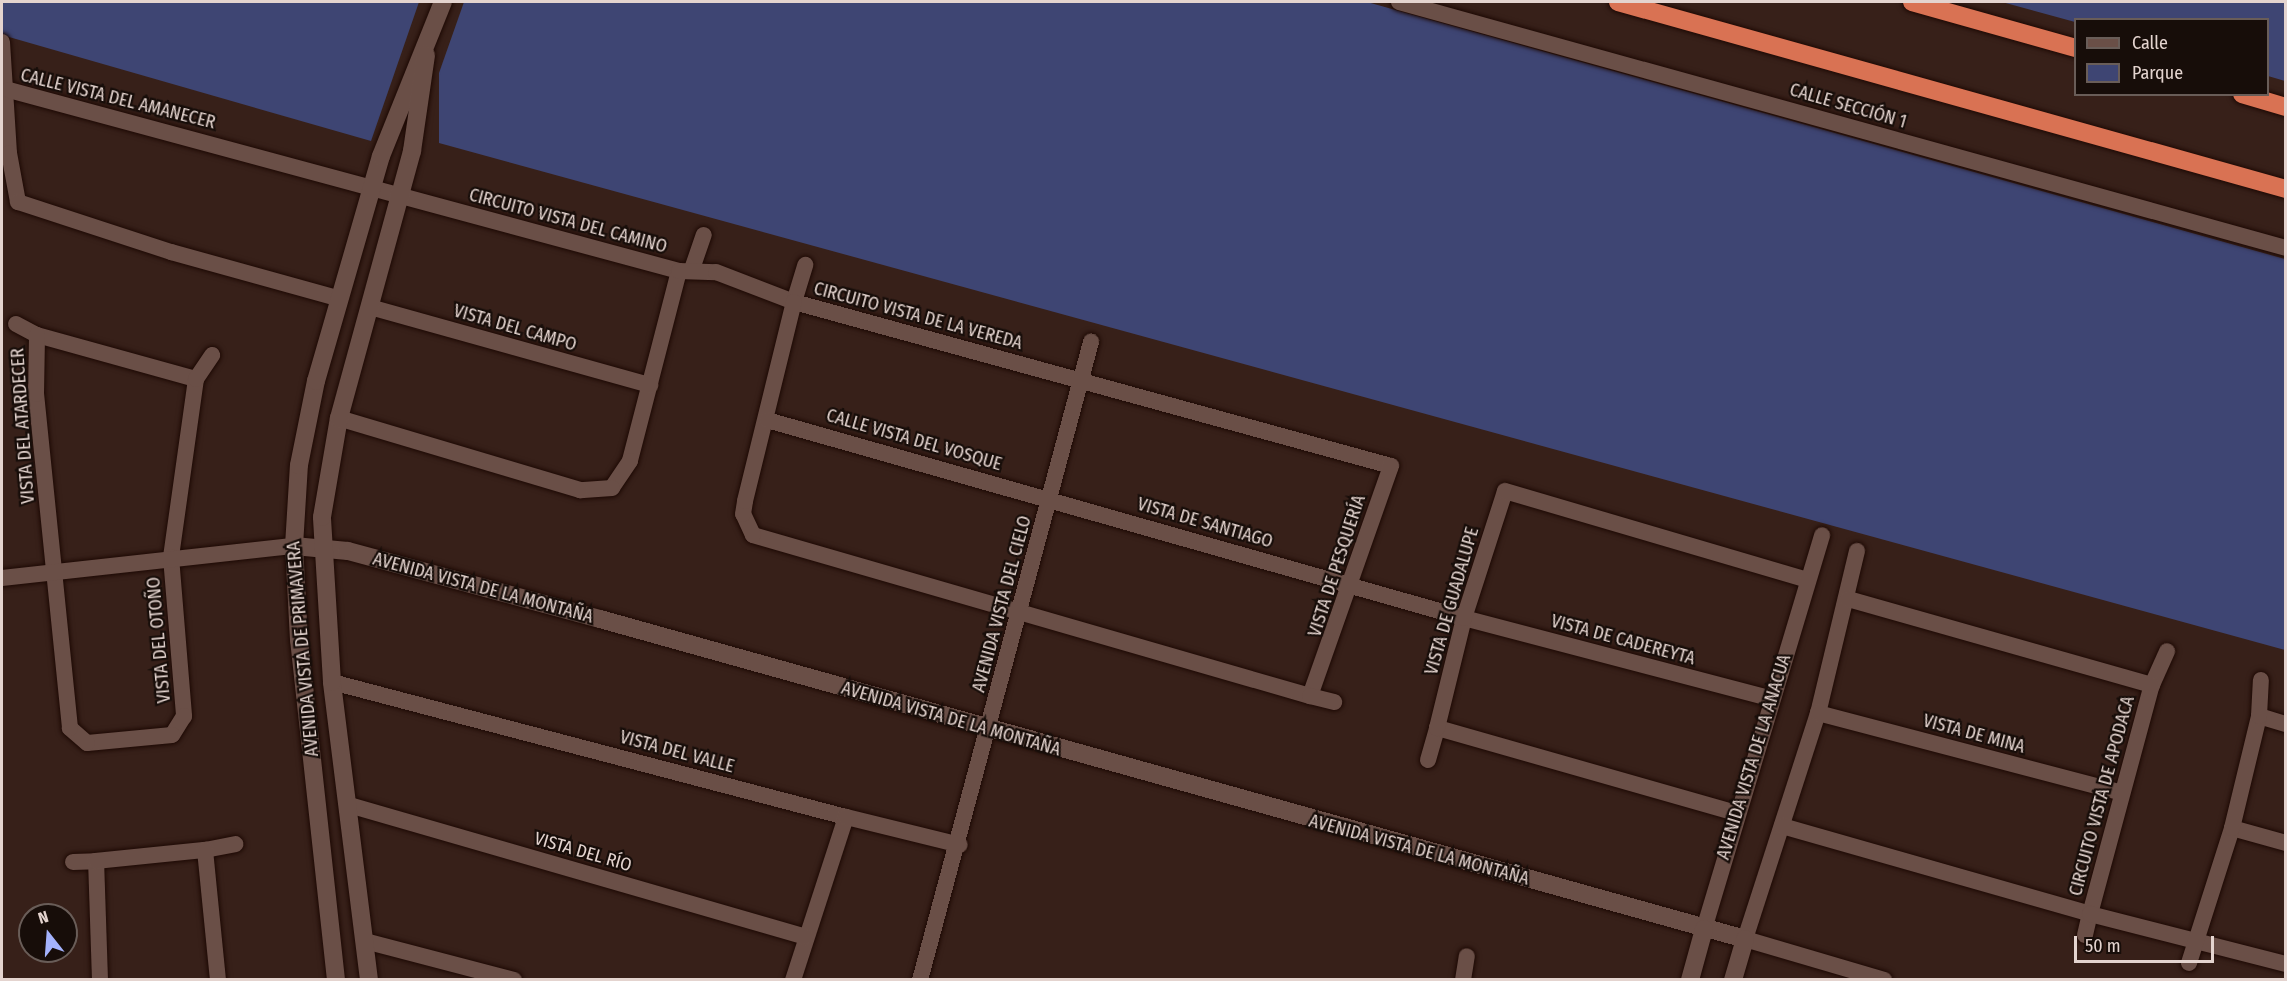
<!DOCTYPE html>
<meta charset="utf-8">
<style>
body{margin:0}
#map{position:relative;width:2287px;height:981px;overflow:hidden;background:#372019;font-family:"Fira Sans Condensed",sans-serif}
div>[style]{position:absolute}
.green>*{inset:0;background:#3e4573}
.roads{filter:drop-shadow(0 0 2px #1d0904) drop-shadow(0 0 2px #1d0904)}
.street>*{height:16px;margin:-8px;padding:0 8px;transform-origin:8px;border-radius:8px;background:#6a4f47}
.secondary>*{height:18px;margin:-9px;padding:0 9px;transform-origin:9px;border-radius:9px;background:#6a4f47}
.highway>*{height:18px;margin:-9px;padding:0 9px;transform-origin:9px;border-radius:9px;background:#d97253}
span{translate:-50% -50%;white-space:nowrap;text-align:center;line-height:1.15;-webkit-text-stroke:4.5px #170d09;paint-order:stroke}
.street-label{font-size:18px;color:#e4d4cf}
.frame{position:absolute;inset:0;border:3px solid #e4d4cf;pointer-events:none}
.legend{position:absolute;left:2074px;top:18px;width:195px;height:78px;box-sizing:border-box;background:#170d09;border:2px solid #695d58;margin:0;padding:8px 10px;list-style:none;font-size:18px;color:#e4d4cf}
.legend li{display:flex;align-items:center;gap:12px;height:30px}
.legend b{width:30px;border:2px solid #695d58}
.north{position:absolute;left:18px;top:903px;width:60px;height:60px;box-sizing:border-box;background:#170d09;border:2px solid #695d58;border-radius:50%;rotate:343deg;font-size:16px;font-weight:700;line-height:24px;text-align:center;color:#e4d4cf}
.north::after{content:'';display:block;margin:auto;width:21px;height:27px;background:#a4b2fc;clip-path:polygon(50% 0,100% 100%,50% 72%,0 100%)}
.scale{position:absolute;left:2074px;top:936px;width:140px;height:27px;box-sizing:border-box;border:3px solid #e4d4cf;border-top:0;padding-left:8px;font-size:18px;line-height:21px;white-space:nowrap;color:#e4d4cf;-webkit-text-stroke:4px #170d09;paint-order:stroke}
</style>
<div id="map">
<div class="green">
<div style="clip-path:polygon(2px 2px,419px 2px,371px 141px,2px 35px)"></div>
<div style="clip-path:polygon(464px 2px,1367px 2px,2285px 259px,2285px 650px,439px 143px,439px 73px)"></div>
<div style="clip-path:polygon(2002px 2px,2285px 2px,2285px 81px,2268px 76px,2268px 20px,2075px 22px)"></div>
</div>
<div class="roads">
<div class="street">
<div style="left:1399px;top:2px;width:920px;rotate:15.5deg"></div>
<div style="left:2px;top:42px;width:111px;rotate:86.4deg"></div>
<div style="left:9px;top:153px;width:50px;rotate:79.6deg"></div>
<div style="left:18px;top:202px;width:161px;rotate:18.1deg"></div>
<div style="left:171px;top:252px;width:175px;rotate:15.5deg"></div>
<div style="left:9px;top:90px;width:694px;rotate:15.12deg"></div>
<div style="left:679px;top:271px;width:196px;rotate:104.5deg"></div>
<div style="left:630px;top:461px;width:32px;rotate:124deg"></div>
<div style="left:612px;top:488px;width:32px;rotate:176deg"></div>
<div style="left:580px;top:490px;width:252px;rotate:-163.4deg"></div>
<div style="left:692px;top:269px;width:36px;rotate:-71deg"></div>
<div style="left:679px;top:271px;width:37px;rotate:2deg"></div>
<div style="left:716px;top:272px;width:84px;rotate:21deg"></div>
<div style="left:794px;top:302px;width:39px;rotate:-73deg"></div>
<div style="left:794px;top:302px;width:619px;rotate:15.36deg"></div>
<div style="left:1391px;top:466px;width:244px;rotate:109.4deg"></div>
<div style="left:1310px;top:696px;width:580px;rotate:-163.88deg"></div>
<div style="left:753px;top:535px;width:23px;rotate:-115deg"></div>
<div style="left:743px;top:514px;width:13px;rotate:-81deg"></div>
<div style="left:745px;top:501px;width:205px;rotate:-76.2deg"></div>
<div style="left:370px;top:307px;width:291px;rotate:15.6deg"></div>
<div style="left:16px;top:324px;width:24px;rotate:28deg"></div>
<div style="left:37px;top:335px;width:165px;rotate:15.5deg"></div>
<div style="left:196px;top:379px;width:180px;rotate:98deg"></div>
<div style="left:171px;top:557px;width:160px;rotate:85.3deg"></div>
<div style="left:184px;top:716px;width:22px;rotate:122deg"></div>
<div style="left:172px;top:735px;width:85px;rotate:174.6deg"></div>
<div style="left:87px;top:743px;width:23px;rotate:-139deg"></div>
<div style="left:70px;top:728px;width:336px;rotate:-95.8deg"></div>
<div style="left:36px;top:394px;width:59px;rotate:-89deg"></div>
<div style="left:196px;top:379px;width:29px;rotate:-56deg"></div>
<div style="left:767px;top:420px;width:725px;rotate:15.86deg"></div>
<div style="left:1464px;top:618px;width:318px;rotate:14.7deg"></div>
<div style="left:1857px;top:551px;width:167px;rotate:103.5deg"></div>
<div style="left:1818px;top:713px;width:237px;rotate:107.9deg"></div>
<div style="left:1745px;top:939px;width:145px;rotate:16.4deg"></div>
<div style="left:2px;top:578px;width:294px;rotate:-6.3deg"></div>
<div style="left:332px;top:682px;width:531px;rotate:14.72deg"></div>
<div style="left:846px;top:817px;width:171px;rotate:108deg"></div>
<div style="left:2152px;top:685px;width:37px;rotate:-66deg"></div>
<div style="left:1310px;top:696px;width:25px;rotate:14deg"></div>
<div style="left:1818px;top:713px;width:312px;rotate:14.7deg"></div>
<div style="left:2259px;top:716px;width:28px;rotate:17deg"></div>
<div style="left:1428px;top:760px;width:33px;rotate:-74deg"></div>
<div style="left:349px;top:805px;width:475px;rotate:16.1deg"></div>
<div style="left:1736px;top:813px;width:311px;rotate:-164.1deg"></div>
<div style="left:1437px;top:728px;width:113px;rotate:-76.2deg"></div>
<div style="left:1464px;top:618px;width:133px;rotate:-72.1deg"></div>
<div style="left:1505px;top:491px;width:315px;rotate:16.4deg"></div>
<div style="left:846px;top:817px;width:117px;rotate:13.8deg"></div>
<div style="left:1782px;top:826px;width:320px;rotate:15.9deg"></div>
<div style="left:2090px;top:914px;width:237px;rotate:-74.9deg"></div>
<div style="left:2152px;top:685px;width:316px;rotate:-164.2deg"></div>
<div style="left:2232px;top:828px;width:56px;rotate:15.5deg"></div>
<div style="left:205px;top:850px;width:31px;rotate:-11deg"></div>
<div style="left:73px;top:862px;width:23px;rotate:-2deg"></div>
<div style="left:1704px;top:929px;width:411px;rotate:-73.3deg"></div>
<div style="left:2085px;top:935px;width:22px;rotate:-77deg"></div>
<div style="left:2090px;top:914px;width:202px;rotate:14.3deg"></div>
<div style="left:365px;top:941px;width:154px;rotate:14.7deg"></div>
<div style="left:2189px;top:963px;width:142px;rotate:-72.3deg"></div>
<div style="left:2232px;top:828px;width:115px;rotate:-76.4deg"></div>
<div style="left:2259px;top:716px;width:36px;rotate:-87deg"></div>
<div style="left:100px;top:980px;width:119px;rotate:-91.9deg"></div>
<div style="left:96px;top:861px;width:110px;rotate:-5.8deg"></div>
<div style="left:205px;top:850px;width:131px;rotate:84.3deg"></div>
<div style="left:920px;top:980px;width:661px;rotate:-75deg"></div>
<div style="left:1463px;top:980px;width:24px;rotate:-81deg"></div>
</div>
<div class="secondary">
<div style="left:294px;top:546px;width:54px;rotate:5.3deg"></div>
<div style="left:348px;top:551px;width:261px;rotate:15.1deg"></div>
<div style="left:600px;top:619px;width:1189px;rotate:15.61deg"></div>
<div style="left:1745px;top:939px;width:43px;rotate:106.3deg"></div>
<div style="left:336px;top:980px;width:342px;rotate:-96.2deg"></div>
<div style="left:299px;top:640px;width:94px;rotate:-93deg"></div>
<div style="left:294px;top:546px;width:81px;rotate:-86.5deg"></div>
<div style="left:299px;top:465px;width:86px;rotate:-78.6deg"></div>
<div style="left:316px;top:381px;width:234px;rotate:-73.9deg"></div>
<div style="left:381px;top:156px;width:166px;rotate:-68.1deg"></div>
<div style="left:369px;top:980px;width:300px;rotate:-97.1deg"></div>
<div style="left:332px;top:682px;width:165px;rotate:-93.5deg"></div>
<div style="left:322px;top:517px;width:100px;rotate:-80.3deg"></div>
<div style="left:339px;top:418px;width:277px;rotate:-74.7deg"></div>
<div style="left:412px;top:151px;width:97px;rotate:-81.7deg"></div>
<div style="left:1690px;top:980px;width:53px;rotate:-74.6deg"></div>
</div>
<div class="highway">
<div style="left:1618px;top:2px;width:694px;rotate:15.64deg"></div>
<div style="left:1912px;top:2px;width:170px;rotate:15.7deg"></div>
<div style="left:2242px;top:94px;width:46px;rotate:16.5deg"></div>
</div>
</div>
<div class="street-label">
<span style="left:118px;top:99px;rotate:14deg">CALLE VISTA DEL AMANECER</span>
<span style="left:1848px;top:106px;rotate:16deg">CALLE SECCIÓN 1</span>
<span style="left:568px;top:221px;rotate:15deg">CIRCUITO VISTA DEL CAMINO</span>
<span style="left:918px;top:316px;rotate:15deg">CIRCUITO VISTA DE LA VEREDA</span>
<span style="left:515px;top:328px;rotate:16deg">VISTA DEL CAMPO</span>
<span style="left:23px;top:426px;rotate:-94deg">VISTA DEL ATARDECER</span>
<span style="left:914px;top:440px;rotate:16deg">CALLE VISTA DEL VOSQUE</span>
<span style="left:1205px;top:523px;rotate:16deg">VISTA DE SANTIAGO</span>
<span style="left:1337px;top:566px;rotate:-72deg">VISTA DE PESQUERÍA</span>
<span style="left:483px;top:588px;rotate:15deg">AVENIDA VISTA DE LA MONTAÑA</span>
<span style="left:1452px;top:601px;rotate:-74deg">VISTA DE GUADALUPE</span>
<span style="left:1002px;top:604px;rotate:-75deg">AVENIDA VISTA DEL CIELO</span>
<span style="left:159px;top:640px;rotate:-95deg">VISTA DEL OTOÑO</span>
<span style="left:1623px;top:640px;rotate:15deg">VISTA DE CADEREYTA</span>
<span style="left:303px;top:649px;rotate:-95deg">AVENIDA VISTA DE PRIMAVERA</span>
<span style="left:951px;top:719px;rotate:16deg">AVENIDA VISTA DE LA MONTAÑA</span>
<span style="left:1974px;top:734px;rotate:15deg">VISTA DE MINA</span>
<span style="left:677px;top:752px;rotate:15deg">VISTA DEL VALLE</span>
<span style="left:1754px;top:757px;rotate:-73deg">AVENIDA VISTA DE LA ANACUA</span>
<span style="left:2102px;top:796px;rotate:-75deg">CIRCUITO VISTA DE APODACA</span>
<span style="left:1419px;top:850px;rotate:15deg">AVENIDA VISTA DE LA MONTAÑA</span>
<span style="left:583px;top:852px;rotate:16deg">VISTA DEL RÍO</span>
</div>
<div class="frame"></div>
<ul class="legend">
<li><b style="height:8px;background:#6a4f47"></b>Calle</li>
<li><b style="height:16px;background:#3e4573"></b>Parque</li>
</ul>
<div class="north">N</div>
<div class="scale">50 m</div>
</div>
